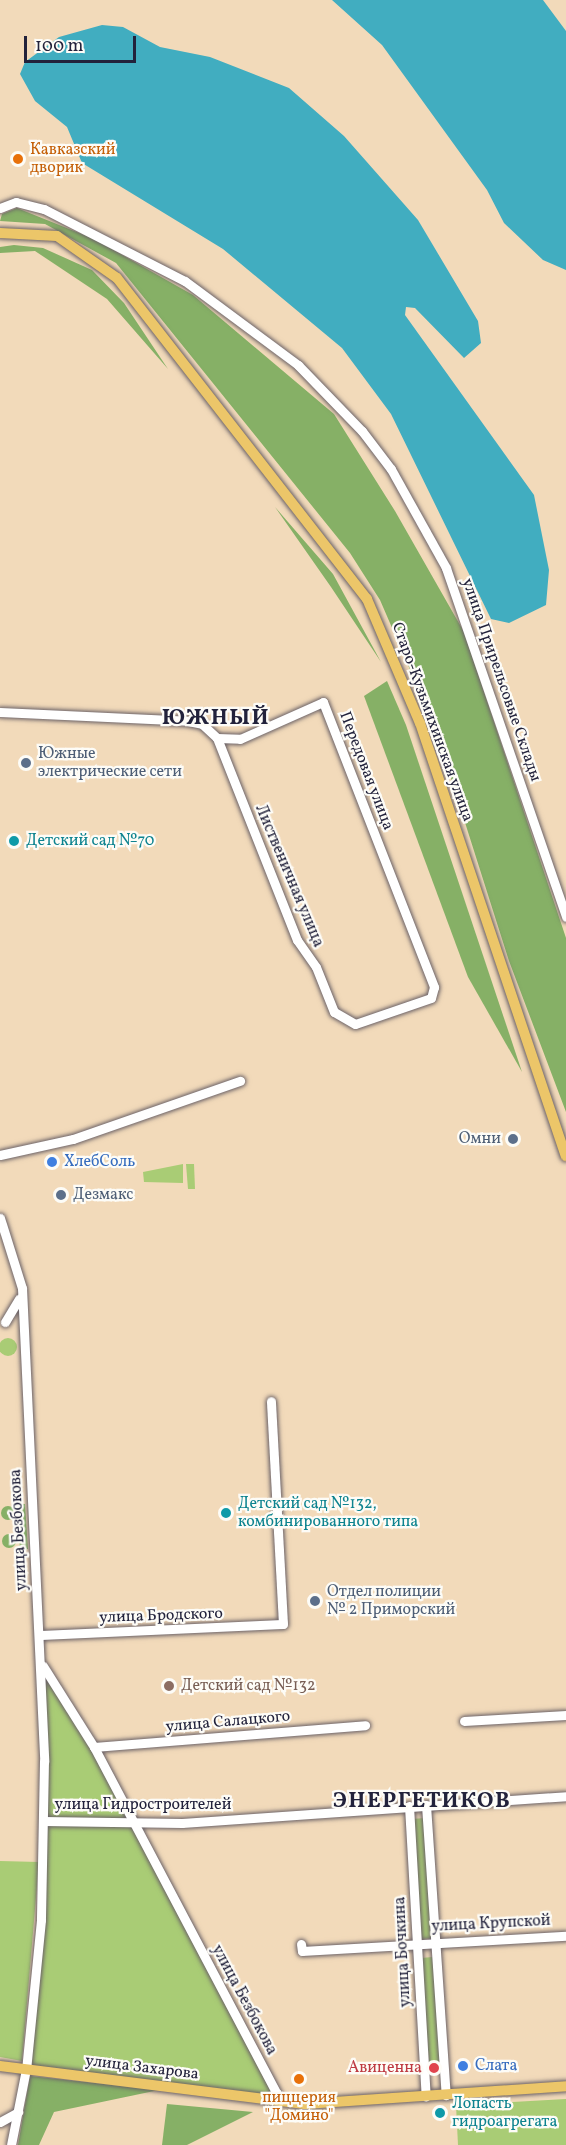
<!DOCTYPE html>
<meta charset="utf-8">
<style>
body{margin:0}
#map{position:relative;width:566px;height:2145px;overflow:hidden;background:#f2daba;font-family:Vollkorn,serif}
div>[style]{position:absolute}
.green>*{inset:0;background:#a9cc75}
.round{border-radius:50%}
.forest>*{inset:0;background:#86b066}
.water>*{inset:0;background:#41adc0}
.roads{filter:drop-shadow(0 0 2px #6b6267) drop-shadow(0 0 2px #6b6267)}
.minor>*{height:9px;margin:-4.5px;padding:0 4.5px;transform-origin:4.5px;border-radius:4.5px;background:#fff}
.major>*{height:10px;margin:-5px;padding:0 5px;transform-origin:5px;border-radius:5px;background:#ecc669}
.dots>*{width:16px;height:16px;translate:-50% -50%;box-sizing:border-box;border:3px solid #fdfcf7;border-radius:50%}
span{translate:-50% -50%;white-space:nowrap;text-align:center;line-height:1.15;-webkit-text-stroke:4.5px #fdfcf7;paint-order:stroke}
.food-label{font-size:16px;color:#c56008}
.left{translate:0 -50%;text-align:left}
.street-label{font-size:16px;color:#22223b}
.service-label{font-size:16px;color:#4e5e75}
.right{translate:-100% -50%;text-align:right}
.culture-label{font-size:16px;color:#0d838f}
.shop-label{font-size:16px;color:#366cbe}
.education-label{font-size:16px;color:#785e54}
.health-label{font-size:16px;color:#be3a42}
.district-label{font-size:22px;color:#22223b;font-weight:700;letter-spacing:1.5px}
.scale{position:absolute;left:24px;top:36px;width:112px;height:27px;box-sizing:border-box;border:3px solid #22223b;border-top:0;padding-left:8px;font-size:18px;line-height:21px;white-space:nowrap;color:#22223b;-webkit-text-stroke:4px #fdfcf7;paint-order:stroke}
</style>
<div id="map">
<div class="green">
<div style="clip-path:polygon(183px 1164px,183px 1183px,144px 1182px,143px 1172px)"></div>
<div style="clip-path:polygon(186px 1164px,194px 1164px,195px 1189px,188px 1189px)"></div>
<div class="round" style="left:-1px;top:1338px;width:18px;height:18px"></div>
<div style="clip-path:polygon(42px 1664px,64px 1698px,281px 2101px,26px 2069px,41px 1920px)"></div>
<div style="clip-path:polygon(425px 1818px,434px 1938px,421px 1939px,412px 1819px)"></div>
<div style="clip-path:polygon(0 1861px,39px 1862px,22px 2061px,0 2057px)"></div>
<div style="clip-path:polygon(433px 1957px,441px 2062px,429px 2063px,421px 1958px)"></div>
<div style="clip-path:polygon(566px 2099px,566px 2145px,458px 2145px,456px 2105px)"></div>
</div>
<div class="forest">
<div style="clip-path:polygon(17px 208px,94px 239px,193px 295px,334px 414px,395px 511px,464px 632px,566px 938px,566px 1112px,509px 961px,434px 725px,380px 600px,350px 553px,116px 263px,45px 224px,0 221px,2px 214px)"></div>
<div style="clip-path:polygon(14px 245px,43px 248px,92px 270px,124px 303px,168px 369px,107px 299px,35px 251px,0 253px,0 247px)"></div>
<div style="clip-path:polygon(275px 507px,333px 574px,381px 662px,331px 587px)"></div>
<div style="clip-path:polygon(387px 681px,406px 725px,522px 1072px,468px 977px,364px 696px)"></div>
<div style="clip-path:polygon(25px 1504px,28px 1549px,20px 1550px,17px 1505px)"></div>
<div class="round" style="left:1px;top:1506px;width:14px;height:14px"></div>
<div class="round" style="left:2px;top:1534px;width:14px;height:14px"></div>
<div style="clip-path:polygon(30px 2076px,159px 2090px,54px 2112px,39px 2145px,18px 2145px)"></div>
<div style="clip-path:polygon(167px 2104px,253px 2112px,187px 2145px,162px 2145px)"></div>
</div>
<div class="water">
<div style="clip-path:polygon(332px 0,543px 0,566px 31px,566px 270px,543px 260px,504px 223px,487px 190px,382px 45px)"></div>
<div style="clip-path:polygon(102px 25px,123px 27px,160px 47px,210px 57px,289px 88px,344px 136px,418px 220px,478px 321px,481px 343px,464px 358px,415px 308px,406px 307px,405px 315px,534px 495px,549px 570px,546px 605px,509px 623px,491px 619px,391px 414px,342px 348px,223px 249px,82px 163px,67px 127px,35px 101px,20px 74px,25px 62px,59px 37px)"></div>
</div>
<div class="roads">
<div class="minor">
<div style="left:0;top:208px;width:17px;rotate:-21deg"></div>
<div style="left:16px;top:202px;width:29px;rotate:14deg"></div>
<div style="left:44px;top:209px;width:158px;rotate:27.1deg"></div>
<div style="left:185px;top:281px;width:141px;rotate:36.6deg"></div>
<div style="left:298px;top:365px;width:92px;rotate:45.9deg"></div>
<div style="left:362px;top:431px;width:48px;rotate:52.7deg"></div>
<div style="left:391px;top:469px;width:113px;rotate:60.9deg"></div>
<div style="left:446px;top:568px;width:369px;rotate:71deg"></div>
<div style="left:0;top:712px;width:188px;rotate:2.7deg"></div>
<div style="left:188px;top:721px;width:14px;rotate:12deg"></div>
<div style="left:202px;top:724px;width:21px;rotate:43deg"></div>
<div style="left:217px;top:738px;width:23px;rotate:2deg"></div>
<div style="left:240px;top:739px;width:91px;rotate:-24deg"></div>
<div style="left:323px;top:702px;width:306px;rotate:68.7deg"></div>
<div style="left:434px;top:987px;width:11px;rotate:105deg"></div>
<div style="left:431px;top:998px;width:80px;rotate:161.1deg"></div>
<div style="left:355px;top:1024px;width:24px;rotate:-150deg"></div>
<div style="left:334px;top:1012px;width:48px;rotate:-111.8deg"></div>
<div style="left:316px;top:967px;width:33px;rotate:-125deg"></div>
<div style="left:297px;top:940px;width:217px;rotate:-111.6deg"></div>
<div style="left:0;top:1155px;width:75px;rotate:-12.4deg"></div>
<div style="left:73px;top:1139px;width:177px;rotate:-19.2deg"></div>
<div style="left:0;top:1218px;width:73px;rotate:72.6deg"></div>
<div style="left:22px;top:1288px;width:474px;rotate:87.3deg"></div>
<div style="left:44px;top:1761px;width:159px;rotate:91.1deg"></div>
<div style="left:41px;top:1920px;width:150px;rotate:95.7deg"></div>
<div style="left:26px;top:2069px;width:77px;rotate:101.2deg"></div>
<div style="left:5px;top:1322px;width:27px;rotate:-59deg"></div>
<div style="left:40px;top:1635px;width:243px;rotate:-2.6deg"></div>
<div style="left:283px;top:1624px;width:223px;rotate:-93.1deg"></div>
<div style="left:43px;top:1666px;width:96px;rotate:57.8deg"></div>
<div style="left:94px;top:1747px;width:400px;rotate:62.2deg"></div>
<div style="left:464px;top:1721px;width:102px;rotate:-3.4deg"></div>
<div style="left:94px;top:1747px;width:272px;rotate:-4.6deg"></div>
<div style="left:426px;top:1805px;width:291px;rotate:86.1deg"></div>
<div style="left:409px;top:1806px;width:291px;rotate:86.7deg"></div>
<div style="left:43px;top:1821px;width:139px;rotate:0.8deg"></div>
<div style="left:182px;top:1823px;width:385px;rotate:-4deg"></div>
<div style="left:301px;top:1944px;width:7px;rotate:82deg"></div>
<div style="left:302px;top:1951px;width:264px;rotate:-3.3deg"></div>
<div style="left:0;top:2122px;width:21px;rotate:-29deg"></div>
</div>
<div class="major">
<div style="left:0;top:233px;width:57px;rotate:3deg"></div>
<div style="left:57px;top:236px;width:73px;rotate:35deg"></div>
<div style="left:117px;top:278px;width:407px;rotate:52.1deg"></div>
<div style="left:367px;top:599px;width:135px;rotate:66.9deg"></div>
<div style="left:420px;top:723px;width:457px;rotate:71.4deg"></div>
<div style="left:0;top:2066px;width:307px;rotate:7.1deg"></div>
<div style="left:305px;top:2104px;width:262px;rotate:-3.9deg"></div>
</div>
</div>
<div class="dots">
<div style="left:18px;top:159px;background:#e8710a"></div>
<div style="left:26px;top:763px;background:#5c6f8a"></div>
<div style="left:14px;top:841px;background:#0f9aa8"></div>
<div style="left:513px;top:1139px;background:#5c6f8a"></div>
<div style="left:52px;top:1162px;background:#3f7fe0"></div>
<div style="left:61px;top:1195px;background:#5c6f8a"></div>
<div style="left:226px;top:1513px;background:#0f9aa8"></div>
<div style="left:315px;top:1601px;background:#5c6f8a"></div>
<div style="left:169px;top:1686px;background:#8d6e63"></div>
<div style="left:463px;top:2066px;background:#3f7fe0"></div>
<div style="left:434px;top:2068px;background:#e0444e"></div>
<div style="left:299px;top:2079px;background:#e8710a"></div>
<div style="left:440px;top:2113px;background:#0f9aa8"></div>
</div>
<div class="food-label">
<span class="left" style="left:30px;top:159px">Кавказский<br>дворик</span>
<span style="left:299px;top:2107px">пиццерия<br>"Домино"</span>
</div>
<div class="street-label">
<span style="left:501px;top:680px;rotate:71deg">улица Прирельсовые Склады</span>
<span style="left:432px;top:722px;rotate:70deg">Старо-Кузьмихинская улица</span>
<span style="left:366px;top:771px;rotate:69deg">Передовая улица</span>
<span style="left:289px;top:876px;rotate:67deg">Лиственичная улица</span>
<span style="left:19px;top:1530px;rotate:-93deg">улица Безбокова</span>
<span style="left:161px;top:1616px;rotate:-2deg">улица Бродского</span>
<span style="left:228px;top:1722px;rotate:-5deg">улица Салацкого</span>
<span style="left:143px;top:1805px">улица Гидростроителей</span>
<span style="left:491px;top:1924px;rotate:-3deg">улица Крупской</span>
<span style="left:403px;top:1952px;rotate:-93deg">улица Бочкина</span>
<span style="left:244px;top:2000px;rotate:62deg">улица Безбокова</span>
<span style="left:142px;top:2068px;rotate:7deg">улица Захарова</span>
</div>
<div class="service-label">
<span class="left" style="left:38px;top:763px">Южные<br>электрические сети</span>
<span class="right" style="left:501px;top:1139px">Омни</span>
<span class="left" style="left:73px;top:1195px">Дезмакс</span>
<span class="left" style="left:327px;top:1601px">Отдел полиции<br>№ 2 Приморский</span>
</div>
<div class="culture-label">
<span class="left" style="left:26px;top:841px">Детский сад №70</span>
<span class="left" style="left:238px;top:1513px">Детский сад №132,<br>комбинированного типа</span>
<span class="left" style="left:452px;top:2113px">Лопасть<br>гидроагрегата</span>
</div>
<div class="shop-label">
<span class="left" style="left:64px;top:1162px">ХлебСоль</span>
<span class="left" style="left:475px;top:2066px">Слата</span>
</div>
<div class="education-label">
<span class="left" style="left:181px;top:1686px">Детский сад №132</span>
</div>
<div class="health-label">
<span class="right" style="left:422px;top:2068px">Авиценна</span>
</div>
<div class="district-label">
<span style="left:216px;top:719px">ЮЖНЫЙ</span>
<span style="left:422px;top:1802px">ЭНЕРГЕТИКОВ</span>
</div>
<div class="scale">100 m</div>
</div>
